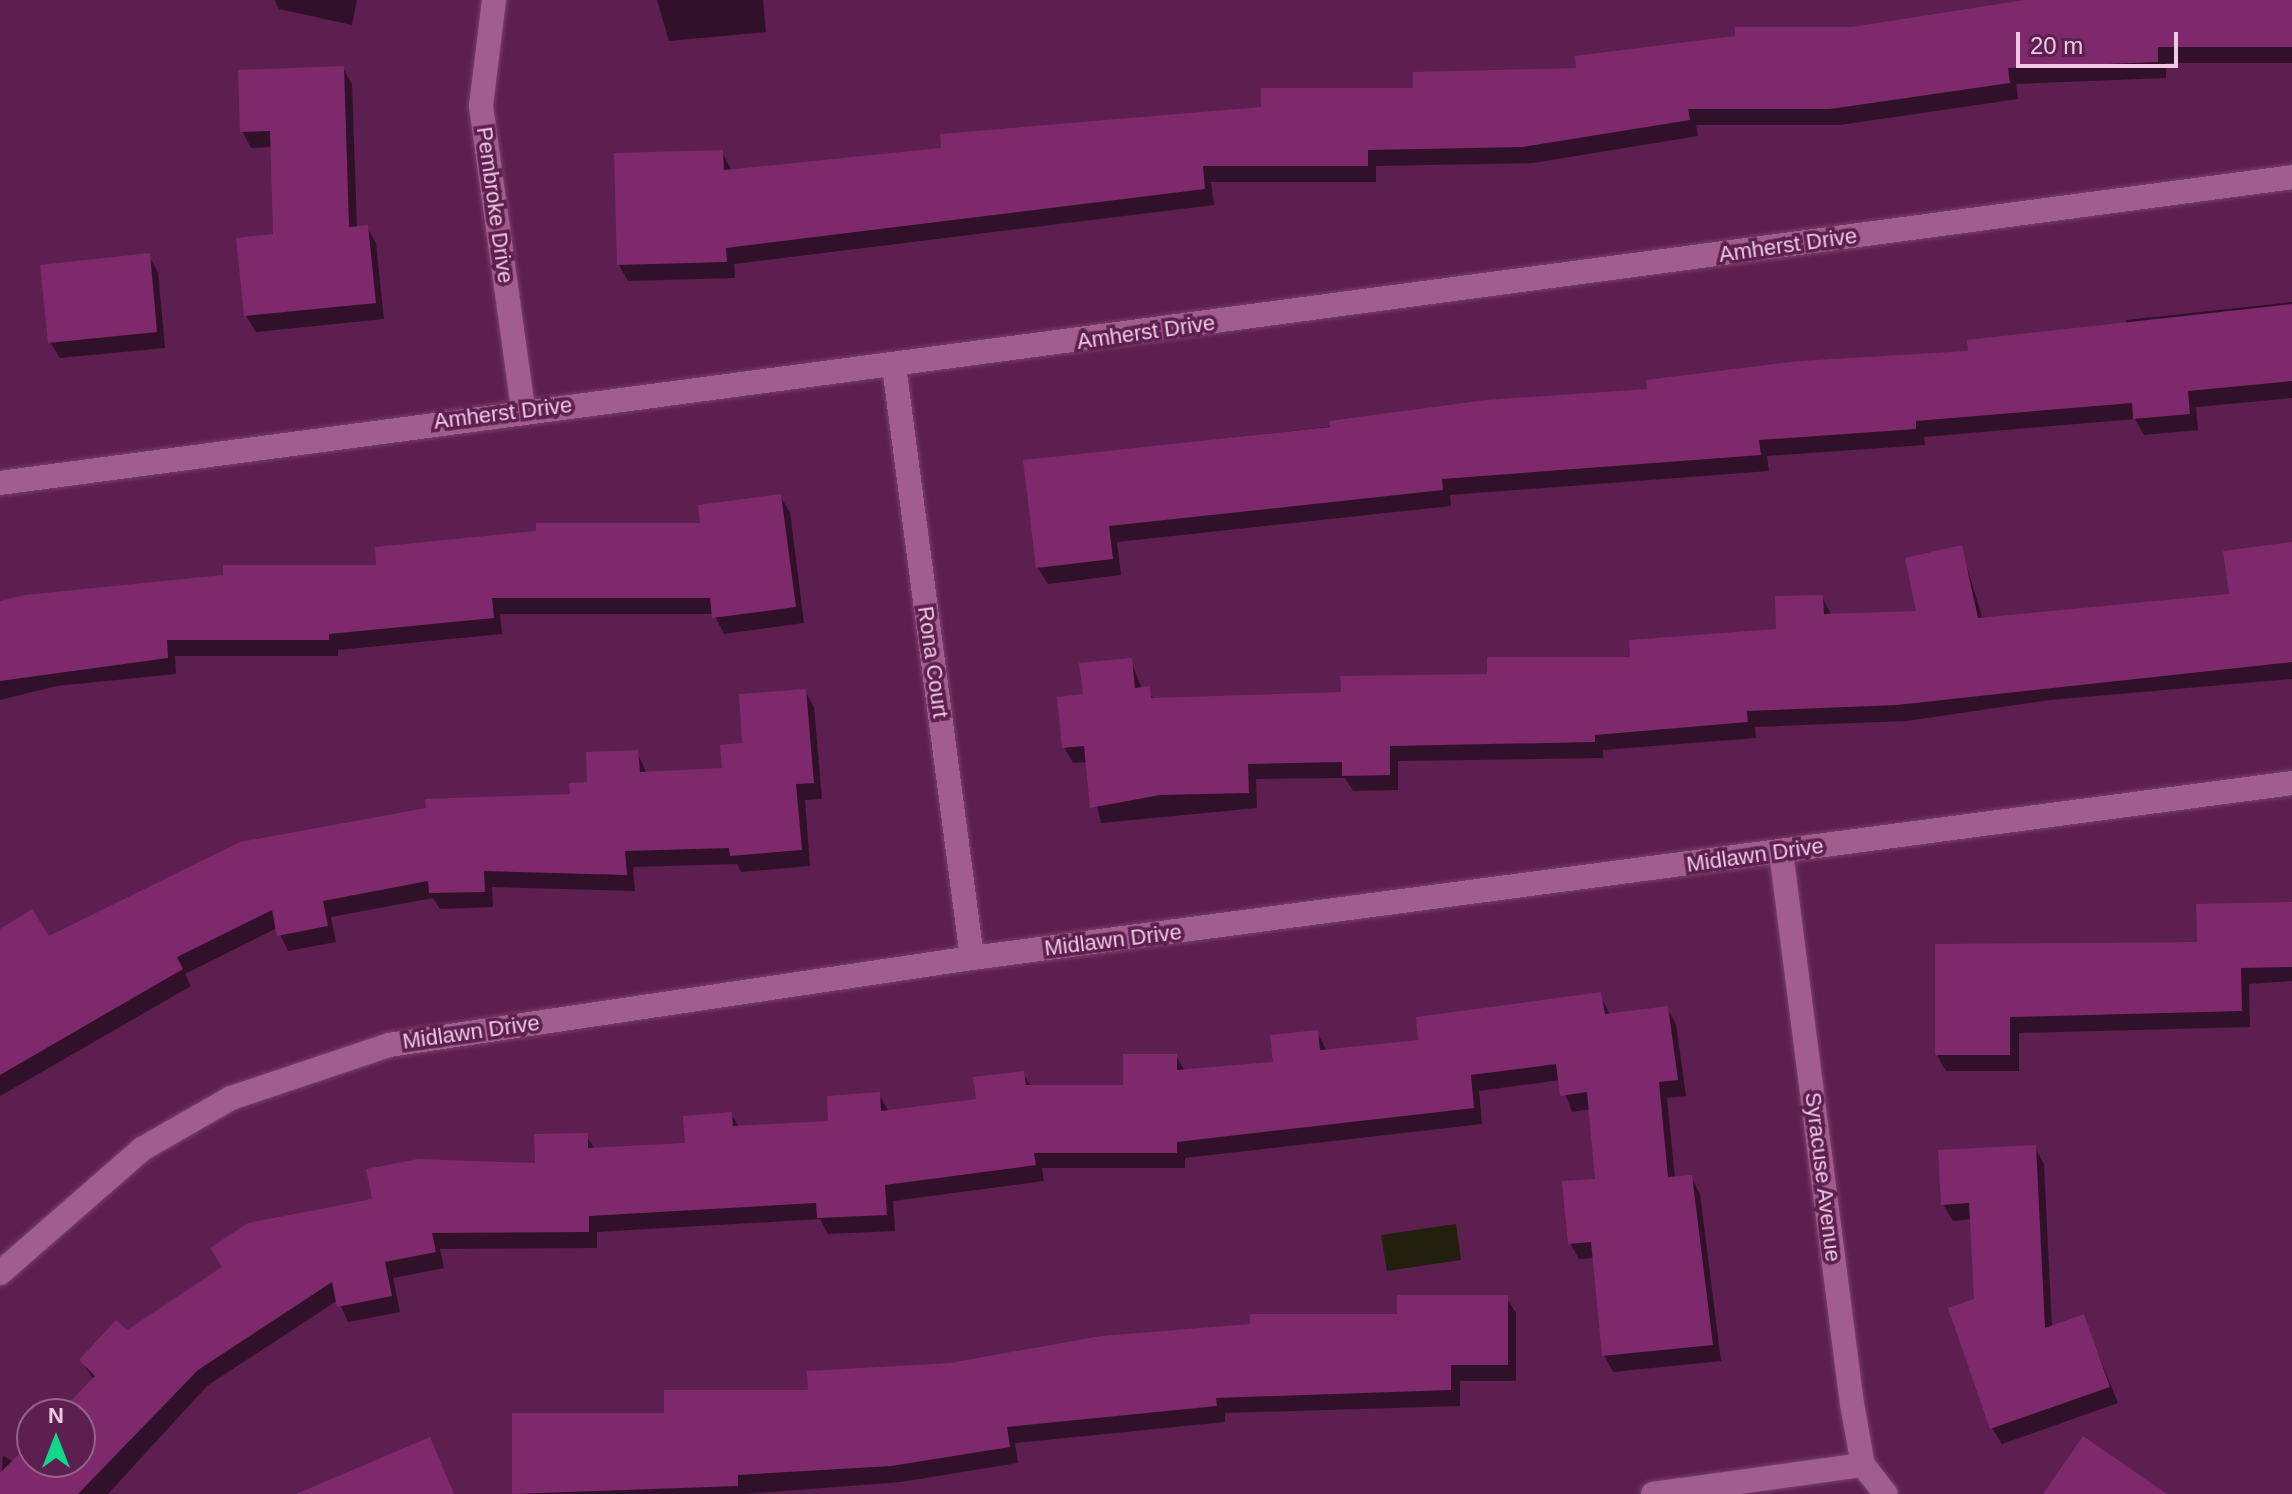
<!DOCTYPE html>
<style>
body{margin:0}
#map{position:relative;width:2292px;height:1494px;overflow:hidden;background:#5d1f4f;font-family:Arial,sans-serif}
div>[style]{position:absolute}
.water>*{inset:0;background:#221f0f}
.shadow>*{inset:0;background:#0007}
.building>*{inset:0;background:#7e296b}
.roads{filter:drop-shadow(0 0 2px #78416c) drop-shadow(0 0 2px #78416c)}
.minor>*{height:24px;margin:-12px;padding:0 12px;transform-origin:12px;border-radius:12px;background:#a15d8e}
span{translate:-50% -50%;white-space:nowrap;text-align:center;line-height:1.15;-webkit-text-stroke:7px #5d1f4f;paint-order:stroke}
.street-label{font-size:22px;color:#efc9e3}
.north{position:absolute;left:16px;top:1398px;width:80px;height:80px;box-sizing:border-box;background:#5d1f4f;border:2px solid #97638a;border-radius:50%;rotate:0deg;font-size:22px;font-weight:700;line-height:32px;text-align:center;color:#efc9e3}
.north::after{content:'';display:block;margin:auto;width:28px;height:36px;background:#11d98a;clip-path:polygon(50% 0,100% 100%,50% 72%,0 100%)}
.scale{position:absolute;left:2016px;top:32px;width:162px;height:36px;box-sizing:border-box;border:4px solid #efc9e3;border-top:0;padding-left:10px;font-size:24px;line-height:28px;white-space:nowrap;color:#efc9e3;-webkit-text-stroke:6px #5d1f4f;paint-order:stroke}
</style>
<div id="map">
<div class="water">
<div style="clip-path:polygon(1456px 1224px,1461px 1260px,1387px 1271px,1381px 1235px)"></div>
</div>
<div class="shadow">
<div style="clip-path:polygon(274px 0,357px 0,352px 25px,279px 9px)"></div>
<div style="clip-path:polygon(657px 0,763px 0,766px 32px,669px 41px)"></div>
<div style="clip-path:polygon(2037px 0,2292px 0,2292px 63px,2166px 63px,2166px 78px,2016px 84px,2018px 99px,1840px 125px,1696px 125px,1698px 136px,1533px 163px,1376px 166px,1376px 182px,1211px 182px,1214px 205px,734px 264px,735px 278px,628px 281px,619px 265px,722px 152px,732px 171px,943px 150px,1579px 70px)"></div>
<div style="clip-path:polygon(343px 68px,352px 84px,357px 228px,367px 227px,376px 243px,384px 319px,256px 332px,246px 316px,275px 236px,272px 147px,251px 148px,242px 131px)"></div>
<div style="clip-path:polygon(149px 256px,158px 272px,165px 348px,60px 358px,50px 342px)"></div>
<div style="clip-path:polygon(2292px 302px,2292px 398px,2196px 407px,2198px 430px,2144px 435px,2135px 419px,1924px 437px,1925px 445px,1767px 456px,1769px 471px,1450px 495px,1451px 506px,1117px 542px,1121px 575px,1048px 584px,1038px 568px,1025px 462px,1970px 352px,2127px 328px,2126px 320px)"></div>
<div style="clip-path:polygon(780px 496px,790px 512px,804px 623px,724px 634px,714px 614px,500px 614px,502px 634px,338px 650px,338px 656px,175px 656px,176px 674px,57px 686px,0 700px,0 603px,378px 567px,702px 525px)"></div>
<div style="clip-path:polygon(2292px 544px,2292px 679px,2050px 700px,1907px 721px,1755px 727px,1756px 738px,1603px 750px,1603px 758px,1398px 761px,1398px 790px,1353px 791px,1345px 778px,1256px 779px,1257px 808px,1101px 823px,1087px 762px,1073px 763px,1064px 747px,1085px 696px,1131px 661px,1142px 689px,1156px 700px,1343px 694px,1632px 659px,1778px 630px,1822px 597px,1832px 616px,1918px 613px,1961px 547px,1983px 620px,2232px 596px)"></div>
<div style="clip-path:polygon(805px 691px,814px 707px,822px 799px,805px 800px,810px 866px,741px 872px,737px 864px,633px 867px,635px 891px,492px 887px,493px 907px,440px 909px,433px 898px,331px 917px,336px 942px,288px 951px,277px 928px,185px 974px,191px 986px,0 1096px,0 931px,49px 939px,572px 796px,637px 752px,647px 774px,725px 770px)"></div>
<div style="clip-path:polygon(2292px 904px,2292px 981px,2249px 984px,2250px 1027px,2019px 1033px,2019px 1071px,1946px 1071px,1937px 1055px,1937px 946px,2199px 944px)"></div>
<div style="clip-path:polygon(1600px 995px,1610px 1015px,1667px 1008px,1676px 1024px,1686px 1096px,1667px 1098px,1675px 1178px,1691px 1177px,1700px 1194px,1721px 1361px,1613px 1372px,1604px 1355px,1594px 1258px,1579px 1259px,1570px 1243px,1597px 1181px,1591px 1109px,1572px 1112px,1560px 1080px,1479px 1091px,1482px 1124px,1185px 1158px,1185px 1168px,1042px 1168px,1044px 1181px,893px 1201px,895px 1231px,828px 1234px,820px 1219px,597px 1232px,597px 1248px,440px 1249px,444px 1268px,393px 1278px,400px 1312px,348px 1322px,338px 1300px,207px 1386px,108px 1494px,0 1494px,3px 1456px,14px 1462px,32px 1443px,32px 1462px,80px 1462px,80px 1414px,61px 1414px,94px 1380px,81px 1360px,127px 1333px,537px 1165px,586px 1135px,595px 1150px,687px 1145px,731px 1114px,739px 1127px,830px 1123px,879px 1094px,889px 1112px,978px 1100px,1023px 1073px,1031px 1087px,1125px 1087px,1176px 1056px,1185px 1071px,1275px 1064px,1317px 1032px,1327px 1051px,1420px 1042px)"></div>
<div style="clip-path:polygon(2035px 1148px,2044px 1164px,2052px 1328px,2083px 1316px,2118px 1403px,2002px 1444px,1992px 1428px,1972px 1219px,1953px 1221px,1943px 1204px)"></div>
<div style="clip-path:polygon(1506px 1297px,1516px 1313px,1516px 1381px,1460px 1381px,1460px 1406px,1225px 1413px,1225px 1422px,1015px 1443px,1018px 1463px,901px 1482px,746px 1494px,514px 1494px,514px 1415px,666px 1415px,951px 1365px,1399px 1316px)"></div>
</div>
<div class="building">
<div style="clip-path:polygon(2024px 0,2292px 0,2292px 47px,2158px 47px,2158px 62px,2008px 68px,2010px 83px,1830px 109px,1688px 109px,1690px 120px,1523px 147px,1368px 150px,1368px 166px,1203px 166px,1205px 189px,726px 248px,727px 262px,617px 265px,614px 153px,723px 150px,724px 170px,941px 148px,940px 134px,1261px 107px,1261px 88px,1413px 88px,1413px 72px,1576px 68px,1575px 56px,1735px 36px,1735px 27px,1852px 27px)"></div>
<div style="clip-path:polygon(344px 66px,349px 227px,368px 225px,376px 303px,244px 316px,236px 238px,273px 234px,270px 131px,240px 132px,238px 70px)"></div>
<div style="clip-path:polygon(150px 253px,157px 332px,48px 343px,40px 265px)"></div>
<div style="clip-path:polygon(2292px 304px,2292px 381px,2188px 391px,2190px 414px,2133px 419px,2132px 403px,1916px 421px,1916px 429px,1759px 440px,1761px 455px,1442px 479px,1443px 490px,1109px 526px,1113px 559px,1036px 568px,1023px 460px,1330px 427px,1329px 421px,1486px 400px,1647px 389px,1646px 380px,1799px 361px,1968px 351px,1967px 340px)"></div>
<div style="clip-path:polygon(781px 494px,796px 607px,712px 618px,710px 598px,492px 598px,494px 618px,329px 634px,329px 640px,167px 640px,168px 658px,0 681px,0 601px,25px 595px,223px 575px,223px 565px,376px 565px,375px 547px,536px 531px,536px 523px,700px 523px,698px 505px)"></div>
<div style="clip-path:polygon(2292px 542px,2292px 662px,1897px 705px,1747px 711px,1748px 722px,1595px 735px,1595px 742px,1390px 746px,1390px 775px,1342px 776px,1342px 762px,1248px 764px,1249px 793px,1160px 795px,1090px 808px,1084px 746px,1062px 748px,1057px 697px,1083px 694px,1079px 663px,1132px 658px,1135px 688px,1150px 686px,1151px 698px,1341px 692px,1340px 676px,1487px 674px,1487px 657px,1630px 657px,1629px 640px,1776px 629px,1775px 596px,1823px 595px,1824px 614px,1916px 611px,1905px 558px,1962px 545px,1978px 618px,2229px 594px,2223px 551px)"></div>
<div style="clip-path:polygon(806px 689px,814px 783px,796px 784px,802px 850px,730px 856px,729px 848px,625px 851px,627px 875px,484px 871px,485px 892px,429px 893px,428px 881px,323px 901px,328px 926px,277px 936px,272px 910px,177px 957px,183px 969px,0 1075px,0 929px,32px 909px,49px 936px,240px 842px,426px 808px,425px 799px,570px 794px,569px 783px,587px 782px,586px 752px,638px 750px,640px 772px,722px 768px,720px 745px,742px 743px,739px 694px)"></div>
<div style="clip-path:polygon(2292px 902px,2292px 967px,2241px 968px,2242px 1011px,2010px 1017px,2010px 1055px,1935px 1055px,1935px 944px,2197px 942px,2196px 904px)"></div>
<div style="clip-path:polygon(1601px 992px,1605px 1014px,1668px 1006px,1678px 1080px,1659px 1082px,1668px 1177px,1692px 1175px,1713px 1345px,1602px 1356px,1591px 1242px,1568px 1244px,1562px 1181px,1595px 1179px,1587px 1092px,1560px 1096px,1556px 1064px,1471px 1075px,1474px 1108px,1177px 1142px,1177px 1153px,1034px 1153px,1036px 1165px,885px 1185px,887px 1215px,817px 1218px,816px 1203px,589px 1216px,589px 1232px,432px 1233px,436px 1252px,385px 1262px,392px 1296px,337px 1307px,332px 1282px,198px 1370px,78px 1494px,0 1494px,0 1473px,32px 1441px,32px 1462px,80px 1462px,80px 1414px,58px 1414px,95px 1376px,79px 1360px,116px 1320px,127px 1330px,222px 1267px,210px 1248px,248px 1223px,372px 1199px,366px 1169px,418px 1159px,535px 1163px,534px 1134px,588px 1133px,588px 1148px,685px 1143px,683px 1116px,732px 1112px,733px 1126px,828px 1121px,827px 1096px,880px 1092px,881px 1111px,976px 1099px,973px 1077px,1024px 1071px,1026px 1085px,1123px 1085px,1123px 1054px,1177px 1054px,1177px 1070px,1273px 1062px,1270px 1035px,1318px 1030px,1320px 1050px,1418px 1040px,1416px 1017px)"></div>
<div style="clip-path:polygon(2036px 1145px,2045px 1328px,2084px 1314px,2110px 1387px,1990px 1429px,1948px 1308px,1974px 1299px,1969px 1203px,1941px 1205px,1938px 1150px)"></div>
<div style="clip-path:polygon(1397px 1295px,1508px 1295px,1508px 1365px,1451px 1365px,1451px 1390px,1216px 1398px,1217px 1406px,1007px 1427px,1010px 1447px,891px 1466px,738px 1475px,738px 1486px,512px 1494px,512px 1413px,664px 1413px,664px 1390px,808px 1390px,807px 1371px,950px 1363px,1101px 1336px,1250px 1324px,1250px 1314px,1397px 1314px)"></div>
<div style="clip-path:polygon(2083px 1436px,2167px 1494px,2043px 1494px)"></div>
<div style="clip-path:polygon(430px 1437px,454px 1494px,296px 1494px)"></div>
</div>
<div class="roads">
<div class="minor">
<div style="left:494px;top:0;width:107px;rotate:97deg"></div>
<div style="left:481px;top:106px;width:307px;rotate:82.1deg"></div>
<div style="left:894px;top:366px;width:597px;rotate:82.49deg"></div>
<div style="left:0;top:483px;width:2312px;rotate:-7.6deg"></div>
<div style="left:1781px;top:852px;width:557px;rotate:82.67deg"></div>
<div style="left:1852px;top:1404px;width:62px;rotate:79.8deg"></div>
<div style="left:1863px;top:1465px;width:37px;rotate:52deg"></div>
<div style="left:0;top:1273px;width:189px;rotate:-41.1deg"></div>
<div style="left:142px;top:1149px;width:103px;rotate:-29.8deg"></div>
<div style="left:231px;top:1098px;width:167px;rotate:-18.5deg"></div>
<div style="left:389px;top:1045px;width:589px;rotate:-8.49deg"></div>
<div style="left:972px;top:958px;width:1332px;rotate:-7.55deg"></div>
<div style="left:1653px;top:1494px;width:212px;rotate:-7.9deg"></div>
</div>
</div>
<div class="street-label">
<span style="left:495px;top:205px;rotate:82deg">Pembroke Drive</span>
<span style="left:1788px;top:245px;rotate:-8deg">Amherst Drive</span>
<span style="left:1146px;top:332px;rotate:-8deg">Amherst Drive</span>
<span style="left:503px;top:413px;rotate:-7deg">Amherst Drive</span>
<span style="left:933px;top:662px;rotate:82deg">Rona Court</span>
<span style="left:1755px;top:855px;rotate:-8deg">Midlawn Drive</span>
<span style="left:1113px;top:940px;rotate:-7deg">Midlawn Drive</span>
<span style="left:471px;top:1032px;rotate:-8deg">Midlawn Drive</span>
<span style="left:1823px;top:1177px;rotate:83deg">Syracuse Avenue</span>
</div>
<div class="north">N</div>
<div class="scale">20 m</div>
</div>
